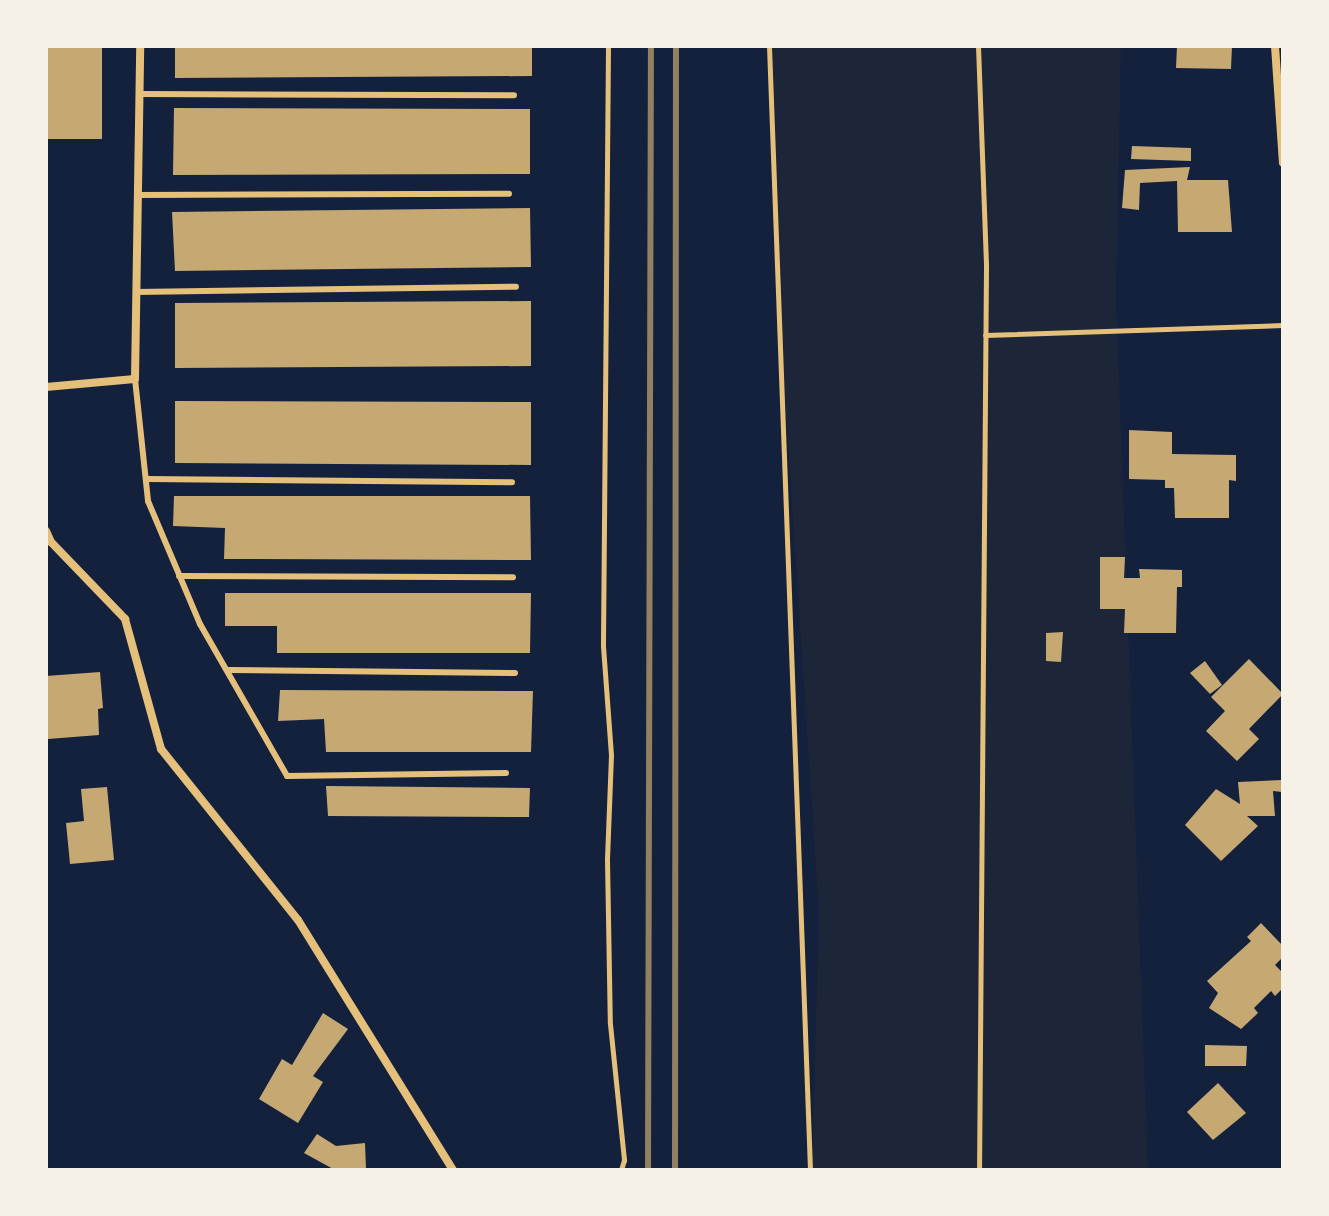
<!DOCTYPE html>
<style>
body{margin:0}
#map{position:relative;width:1329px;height:1216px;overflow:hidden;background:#14213d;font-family:Signika,sans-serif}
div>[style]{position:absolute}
.green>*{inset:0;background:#1d2539}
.building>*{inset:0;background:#c6a872}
.path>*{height:5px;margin:-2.5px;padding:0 2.5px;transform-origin:2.5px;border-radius:2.5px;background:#e5c07b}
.service>*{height:6px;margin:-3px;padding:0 3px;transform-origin:3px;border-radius:3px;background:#e5c07b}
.minor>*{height:8px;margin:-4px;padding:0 4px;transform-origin:4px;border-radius:4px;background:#e5c07b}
.rail>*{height:6px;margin:-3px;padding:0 3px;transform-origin:3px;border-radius:3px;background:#918062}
span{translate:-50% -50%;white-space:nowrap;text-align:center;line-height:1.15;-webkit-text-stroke:8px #f6f1e7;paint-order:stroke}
.frame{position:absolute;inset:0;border:48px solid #f6f1e7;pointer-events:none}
</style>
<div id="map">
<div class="green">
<div style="clip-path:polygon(770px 46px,1121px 46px,1116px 298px,1148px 1170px,812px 1170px,819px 913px,773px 215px)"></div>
</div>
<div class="building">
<div style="clip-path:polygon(46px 46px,102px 46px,102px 139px,46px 139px)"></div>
<div style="clip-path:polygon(175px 46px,532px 46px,532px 76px,175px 78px)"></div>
<div style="clip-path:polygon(1177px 46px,1232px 46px,1231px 69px,1176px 68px)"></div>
<div style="clip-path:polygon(174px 108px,530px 109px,530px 174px,173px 175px)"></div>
<div style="clip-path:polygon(1132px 146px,1191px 148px,1191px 161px,1131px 159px)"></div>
<div style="clip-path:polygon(1190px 167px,1187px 180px,1228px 180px,1232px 232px,1178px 232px,1177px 181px,1140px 183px,1139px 210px,1122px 208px,1125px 170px)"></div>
<div style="clip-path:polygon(530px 208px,531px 267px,175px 271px,172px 212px)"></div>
<div style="clip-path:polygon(531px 301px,531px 366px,175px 368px,175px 303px)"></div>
<div style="clip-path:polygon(175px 401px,531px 402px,531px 465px,175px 463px)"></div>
<div style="clip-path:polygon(1129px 430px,1172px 432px,1172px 454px,1236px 455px,1236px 481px,1229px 480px,1229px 518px,1175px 518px,1174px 488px,1165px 488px,1165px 480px,1129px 479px)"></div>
<div style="clip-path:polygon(174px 496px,530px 496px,531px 560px,224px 559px,225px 528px,173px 526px)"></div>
<div style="clip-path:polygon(1100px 557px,1125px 557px,1124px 578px,1140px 578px,1139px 569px,1182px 570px,1182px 587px,1177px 587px,1176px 633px,1124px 633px,1125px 609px,1100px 609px)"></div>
<div style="clip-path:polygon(225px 593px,531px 593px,530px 653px,277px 653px,277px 626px,225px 626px)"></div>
<div style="clip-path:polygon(1063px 632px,1061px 662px,1046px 661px,1046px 633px)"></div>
<div style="clip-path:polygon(1249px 659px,1283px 694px,1249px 729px,1259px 739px,1237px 761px,1206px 731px,1225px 711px,1211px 697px)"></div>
<div style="clip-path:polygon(1205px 661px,1222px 685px,1210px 694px,1190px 673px)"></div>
<div style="clip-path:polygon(100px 672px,103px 708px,98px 709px,99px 735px,48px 739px,46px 676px)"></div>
<div style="clip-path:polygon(280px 690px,533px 691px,531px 752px,326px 752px,324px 719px,278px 721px)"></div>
<div style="clip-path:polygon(1282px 780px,1282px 792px,1273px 791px,1275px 816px,1247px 816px,1258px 826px,1221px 861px,1185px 825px,1216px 789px,1240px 804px,1238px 782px)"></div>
<div style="clip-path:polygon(326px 786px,530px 788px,529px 817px,328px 816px)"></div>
<div style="clip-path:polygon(107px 787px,114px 860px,70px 864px,66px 823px,84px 821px,81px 789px)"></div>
<div style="clip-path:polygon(1261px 923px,1283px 946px,1283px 957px,1275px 965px,1283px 973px,1283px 988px,1275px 996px,1271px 991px,1254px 1008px,1258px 1013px,1241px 1029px,1209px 1008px,1218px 993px,1207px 981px,1251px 941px,1247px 937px)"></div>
<div style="clip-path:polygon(323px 1013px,348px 1029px,313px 1076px,323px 1082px,298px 1123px,259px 1099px,282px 1059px,292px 1065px)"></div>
<div style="clip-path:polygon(1205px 1045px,1247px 1046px,1246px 1066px,1205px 1066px)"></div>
<div style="clip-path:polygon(1218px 1083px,1246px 1113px,1213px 1140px,1187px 1112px)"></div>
<div style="clip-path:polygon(317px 1134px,336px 1146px,365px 1143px,366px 1169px,335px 1170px,304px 1153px)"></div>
</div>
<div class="path">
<div style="left:608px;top:46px;width:600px;rotate:90.48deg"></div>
<div style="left:603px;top:646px;width:109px;rotate:85.8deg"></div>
<div style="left:611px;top:755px;width:105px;rotate:92.2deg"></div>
<div style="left:607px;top:860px;width:164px;rotate:89deg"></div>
<div style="left:610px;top:1024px;width:137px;rotate:84.1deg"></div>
<div style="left:624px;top:1160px;width:10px;rotate:107deg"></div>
<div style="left:769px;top:46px;width:1125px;rotate:87.91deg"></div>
<div style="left:978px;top:46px;width:220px;rotate:87.9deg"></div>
<div style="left:986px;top:266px;width:904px;rotate:90.44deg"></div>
<div style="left:985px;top:335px;width:298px;rotate:-1.9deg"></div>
</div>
<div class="service">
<div style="left:140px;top:94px;width:374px;rotate:0.2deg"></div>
<div style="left:137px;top:195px;width:372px;rotate:-0.2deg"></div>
<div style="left:136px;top:292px;width:380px;rotate:-0.8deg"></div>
<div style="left:135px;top:379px;width:123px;rotate:83.9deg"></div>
<div style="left:148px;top:501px;width:134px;rotate:67.1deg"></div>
<div style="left:200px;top:624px;width:175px;rotate:60.2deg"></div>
<div style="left:287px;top:776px;width:219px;rotate:-0.8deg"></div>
<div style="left:146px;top:479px;width:366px;rotate:0.5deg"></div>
<div style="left:179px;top:576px;width:334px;rotate:0.2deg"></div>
<div style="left:229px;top:670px;width:286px;rotate:0.6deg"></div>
</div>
<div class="minor">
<div style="left:1275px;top:46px;width:117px;rotate:86.1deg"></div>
<div style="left:46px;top:387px;width:89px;rotate:-5.1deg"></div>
<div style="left:135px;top:379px;width:333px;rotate:-89.1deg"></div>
<div style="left:46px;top:531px;width:12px;rotate:66deg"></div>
<div style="left:51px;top:542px;width:107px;rotate:46.1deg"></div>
<div style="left:125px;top:619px;width:135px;rotate:74.5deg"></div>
<div style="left:161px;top:749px;width:219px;rotate:51.3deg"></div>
<div style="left:298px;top:920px;width:294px;rotate:58.2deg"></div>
</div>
<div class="rail">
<div style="left:648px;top:1170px;width:1124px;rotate:-89.85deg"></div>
<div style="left:675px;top:1170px;width:1124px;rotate:-89.95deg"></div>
</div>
<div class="frame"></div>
</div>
